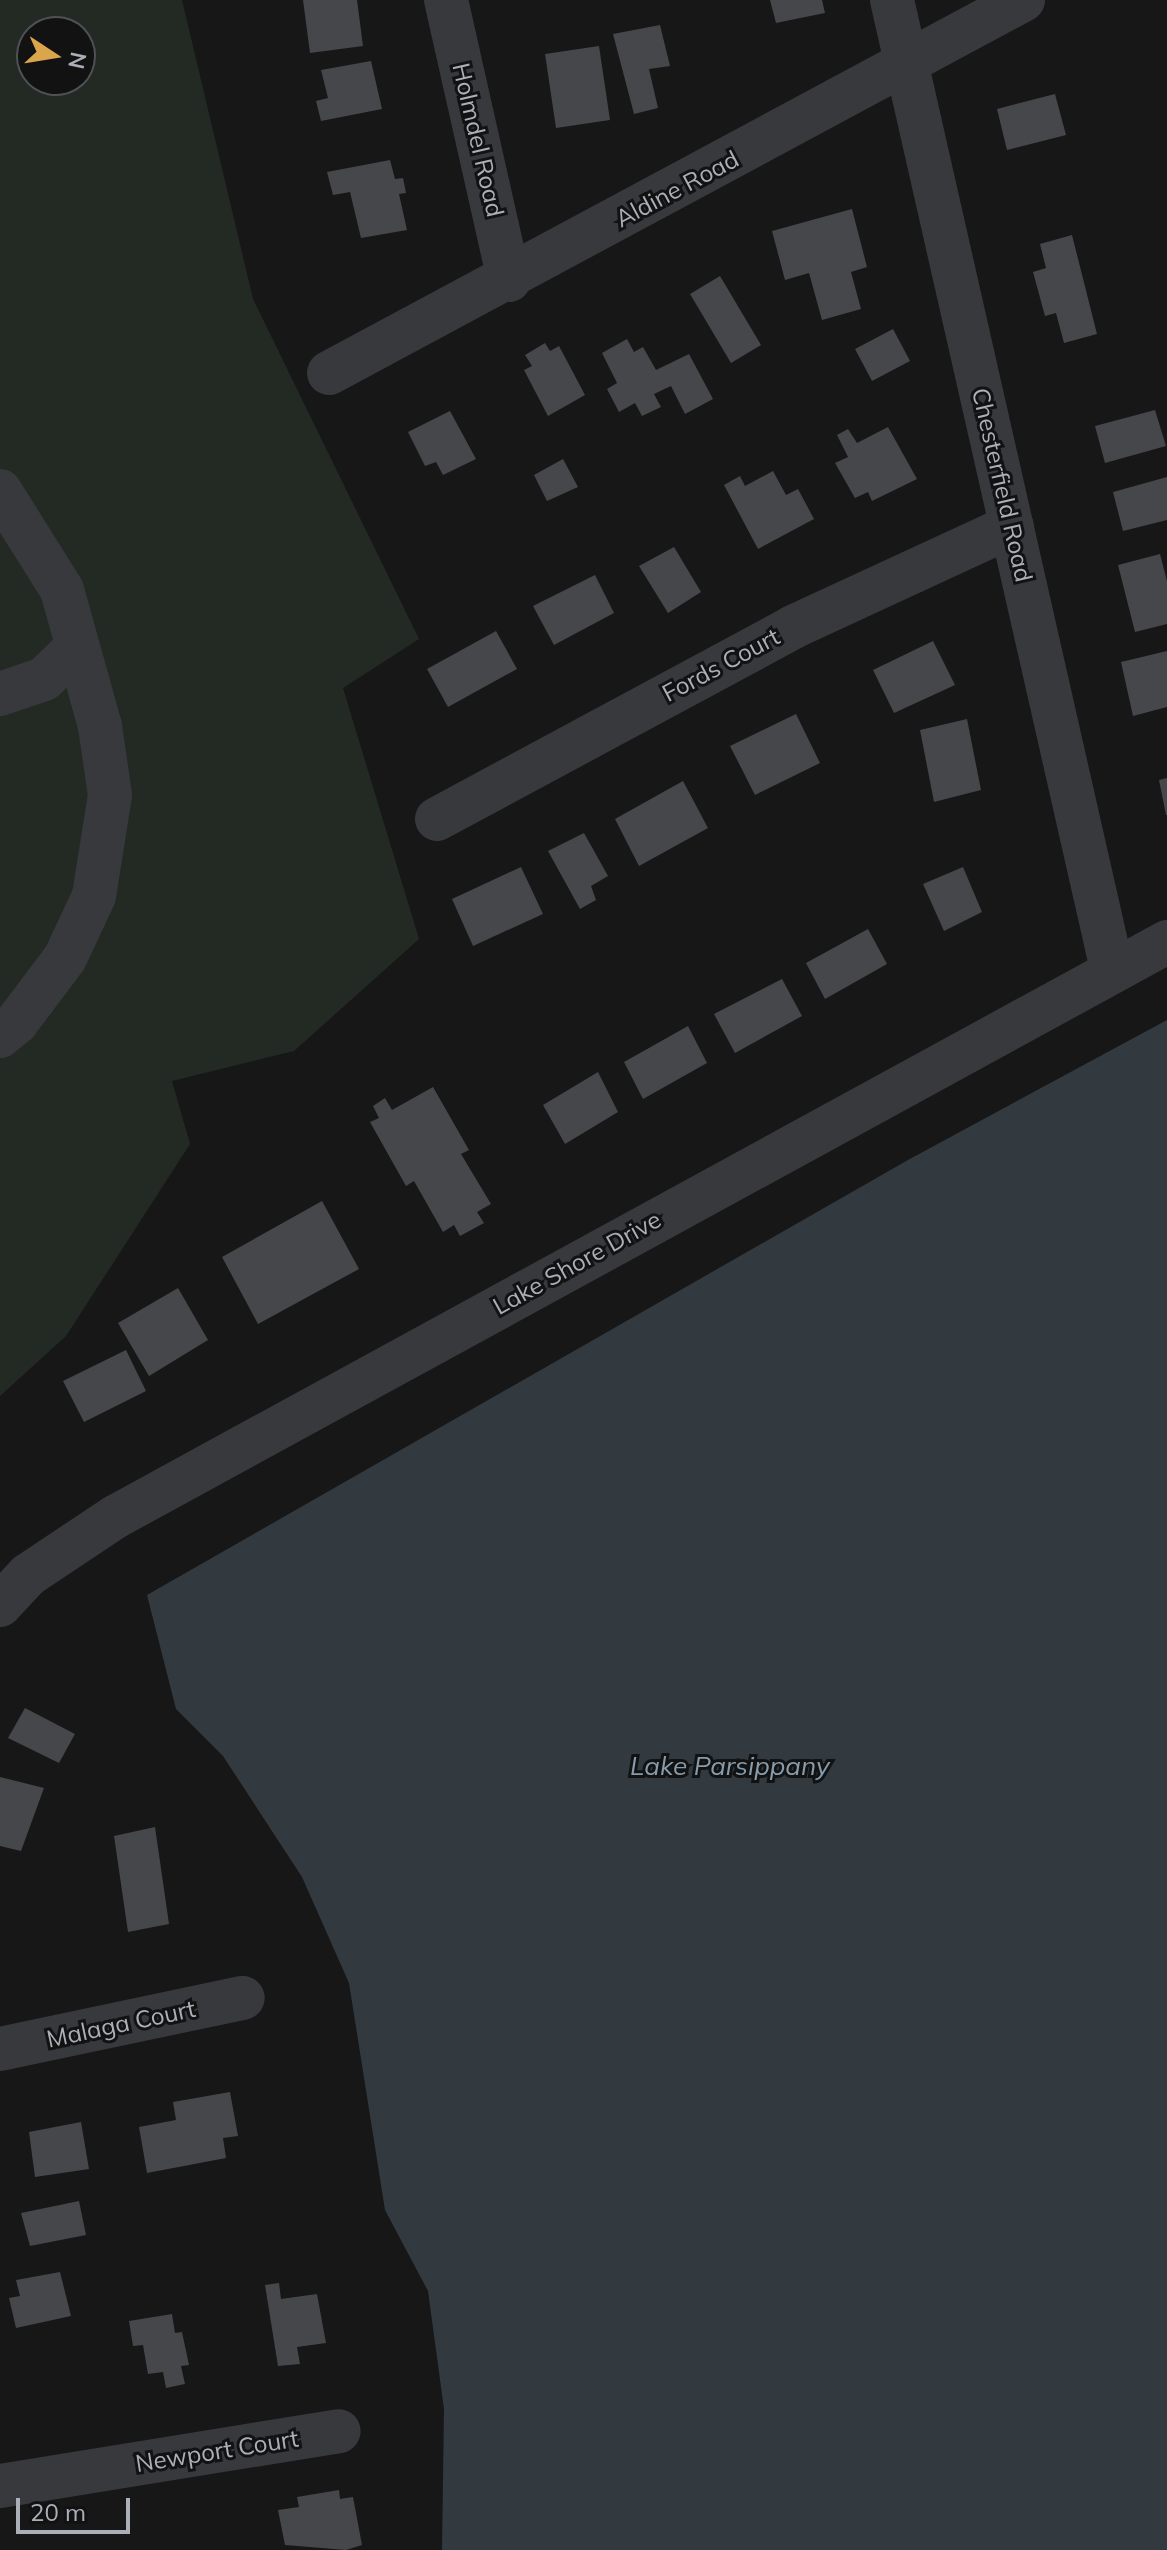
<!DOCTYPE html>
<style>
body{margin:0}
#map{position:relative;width:1167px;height:2550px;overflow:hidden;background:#171718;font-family:Mulish,sans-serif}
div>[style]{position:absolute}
.green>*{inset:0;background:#232a24}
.water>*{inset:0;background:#323a40}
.building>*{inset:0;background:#46474b}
.minor>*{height:44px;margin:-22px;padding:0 22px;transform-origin:22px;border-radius:22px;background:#38393d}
span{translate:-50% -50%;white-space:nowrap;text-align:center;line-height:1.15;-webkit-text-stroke:6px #121213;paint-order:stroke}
.street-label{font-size:24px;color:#abafb7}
.water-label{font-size:26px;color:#869cad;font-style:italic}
.north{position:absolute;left:16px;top:16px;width:80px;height:80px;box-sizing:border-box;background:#121213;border:2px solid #4f5155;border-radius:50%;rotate:102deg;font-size:22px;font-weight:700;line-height:32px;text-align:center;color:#abafb7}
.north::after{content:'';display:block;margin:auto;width:28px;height:36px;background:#dba54c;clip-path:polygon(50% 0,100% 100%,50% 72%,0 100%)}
.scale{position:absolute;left:16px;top:2498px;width:114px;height:36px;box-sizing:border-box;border:4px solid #abafb7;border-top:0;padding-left:10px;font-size:24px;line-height:28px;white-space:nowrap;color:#abafb7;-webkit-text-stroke:6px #121213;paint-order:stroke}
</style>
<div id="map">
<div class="green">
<div style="clip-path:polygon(evenodd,0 0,182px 0,253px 299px,419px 639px,343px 688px,419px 939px,294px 1051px,172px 1081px,190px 1144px,66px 1336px,0 1396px,0 0,32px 32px,80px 32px,80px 80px,32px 80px,32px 32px)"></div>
</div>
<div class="water">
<div style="clip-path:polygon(1167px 1020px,1167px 2550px,442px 2550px,444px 2409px,428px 2291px,385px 2210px,349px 1983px,302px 1877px,223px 1756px,176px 1709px,147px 1595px,908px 1160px)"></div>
</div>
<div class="building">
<div style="clip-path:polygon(303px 0,357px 0,363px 46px,310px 53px)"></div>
<div style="clip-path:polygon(770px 0,822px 0,825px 13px,776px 23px)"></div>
<div style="clip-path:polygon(660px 25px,670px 66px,649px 69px,658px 108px,634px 114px,613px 34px)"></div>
<div style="clip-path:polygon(599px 46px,610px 120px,556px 128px,545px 54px)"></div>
<div style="clip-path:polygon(371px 61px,382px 109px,321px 121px,316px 101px,328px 98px,321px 70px)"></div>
<div style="clip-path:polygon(1055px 94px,1066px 135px,1007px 150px,997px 109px)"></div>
<div style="clip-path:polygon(390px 160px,395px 179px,403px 178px,406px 193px,399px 194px,407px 230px,361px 238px,350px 192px,333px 195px,327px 172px)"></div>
<div style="clip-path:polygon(852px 209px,867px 267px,851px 272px,861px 309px,822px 320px,809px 273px,785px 280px,772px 231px)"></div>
<div style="clip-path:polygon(1072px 235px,1097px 334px,1064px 343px,1056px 313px,1045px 316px,1033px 272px,1046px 268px,1040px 244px)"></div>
<div style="clip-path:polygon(720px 276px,761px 345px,731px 363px,690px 294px)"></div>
<div style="clip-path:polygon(893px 329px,910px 361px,872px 381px,855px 349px)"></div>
<div style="clip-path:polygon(627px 339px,634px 352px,643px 347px,656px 370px,689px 354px,713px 399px,685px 414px,671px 386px,654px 394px,661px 407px,642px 416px,635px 403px,619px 412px,607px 389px,617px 383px,602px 353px)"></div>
<div style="clip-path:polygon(545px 343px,550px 351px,559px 346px,585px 395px,548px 416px,524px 370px,532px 366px,525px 355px)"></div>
<div style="clip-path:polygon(1155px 410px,1166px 446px,1105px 463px,1095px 426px)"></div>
<div style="clip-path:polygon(450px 411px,476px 459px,443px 475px,436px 462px,425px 466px,408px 432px)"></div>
<div style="clip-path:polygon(888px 427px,917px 479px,872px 501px,868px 492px,855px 498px,835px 463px,848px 457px,837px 435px,848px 429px,857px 443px)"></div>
<div style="clip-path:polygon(563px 459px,578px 487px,547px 501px,534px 475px)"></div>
<div style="clip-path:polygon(773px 471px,786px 495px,798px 489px,814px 519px,758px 549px,724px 485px,740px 476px,745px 486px)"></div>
<div style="clip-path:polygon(1167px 477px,1167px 520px,1123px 531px,1113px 492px)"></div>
<div style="clip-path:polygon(674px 547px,701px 592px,668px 613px,639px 566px)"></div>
<div style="clip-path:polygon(1160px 554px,1167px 581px,1167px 624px,1135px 632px,1118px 565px)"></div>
<div style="clip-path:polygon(595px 575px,614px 613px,554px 645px,533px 606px)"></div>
<div style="clip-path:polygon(496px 631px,517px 669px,448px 707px,427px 669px)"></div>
<div style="clip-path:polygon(933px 641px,955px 685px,894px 713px,873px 670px)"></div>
<div style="clip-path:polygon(1167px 651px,1167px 707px,1133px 716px,1121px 662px)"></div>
<div style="clip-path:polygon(796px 714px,820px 763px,755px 795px,730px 746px)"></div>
<div style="clip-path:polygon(967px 719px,981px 790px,934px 802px,920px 730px)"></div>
<div style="clip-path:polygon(1167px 778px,1167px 815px,1166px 815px,1159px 780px)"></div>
<div style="clip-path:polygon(683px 781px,708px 828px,639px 866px,615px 819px)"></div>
<div style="clip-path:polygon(584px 833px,608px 876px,591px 886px,596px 900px,580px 909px,548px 851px)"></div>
<div style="clip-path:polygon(521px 867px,543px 914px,473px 946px,452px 899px)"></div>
<div style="clip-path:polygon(963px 867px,982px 912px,944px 931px,923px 884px)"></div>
<div style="clip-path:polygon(868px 929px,887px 964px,825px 999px,806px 963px)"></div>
<div style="clip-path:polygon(782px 979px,802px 1016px,735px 1053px,714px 1014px)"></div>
<div style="clip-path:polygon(688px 1026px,707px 1063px,643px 1099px,624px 1062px)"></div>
<div style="clip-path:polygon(598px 1072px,618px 1112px,565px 1144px,543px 1105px)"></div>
<div style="clip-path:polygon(433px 1087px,469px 1150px,461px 1154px,491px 1204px,477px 1212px,484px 1223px,460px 1236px,454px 1225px,443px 1232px,414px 1181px,406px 1186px,370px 1122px,379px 1118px,373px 1106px,385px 1098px,392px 1110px)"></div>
<div style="clip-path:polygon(322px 1201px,359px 1269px,258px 1324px,222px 1257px)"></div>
<div style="clip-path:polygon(178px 1288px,208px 1340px,149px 1376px,118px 1323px)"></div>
<div style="clip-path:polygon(126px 1350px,146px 1391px,84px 1422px,63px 1381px)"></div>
<div style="clip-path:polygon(25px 1708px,75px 1734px,59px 1763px,8px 1738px)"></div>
<div style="clip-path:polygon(0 1777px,44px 1788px,21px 1851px,0 1846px)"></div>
<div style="clip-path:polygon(155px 1827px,169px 1924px,128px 1932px,114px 1836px)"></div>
<div style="clip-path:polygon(230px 2092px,238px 2136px,223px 2138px,226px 2158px,147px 2173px,139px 2127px,176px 2120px,173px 2102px)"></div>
<div style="clip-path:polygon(81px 2122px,89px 2169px,35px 2177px,29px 2132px)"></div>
<div style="clip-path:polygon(79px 2201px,86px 2235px,30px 2246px,21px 2213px)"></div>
<div style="clip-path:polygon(60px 2272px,71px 2316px,16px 2328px,9px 2298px,20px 2296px,16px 2280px)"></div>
<div style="clip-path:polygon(279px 2283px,281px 2299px,317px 2294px,326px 2343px,297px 2347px,300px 2364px,278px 2366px,265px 2285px)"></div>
<div style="clip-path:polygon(172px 2314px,175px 2333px,182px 2332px,189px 2365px,181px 2366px,185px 2384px,166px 2388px,163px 2372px,148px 2374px,143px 2345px,133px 2346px,129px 2321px)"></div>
<div style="clip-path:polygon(339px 2490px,340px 2499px,353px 2497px,362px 2545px,346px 2550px,285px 2545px,278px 2510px,299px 2507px,297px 2497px)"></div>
</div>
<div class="minor">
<div style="left:446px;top:0;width:287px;rotate:77.3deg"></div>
<div style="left:892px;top:0;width:994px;rotate:77.21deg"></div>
<div style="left:329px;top:373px;width:788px;rotate:-28.26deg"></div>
<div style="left:0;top:491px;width:117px;rotate:57.9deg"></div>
<div style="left:62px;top:590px;width:141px;rotate:74.4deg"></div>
<div style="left:100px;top:726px;width:70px;rotate:81.8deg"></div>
<div style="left:110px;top:795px;width:102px;rotate:99deg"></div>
<div style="left:94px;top:896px;width:68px;rotate:115.1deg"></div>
<div style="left:65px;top:958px;width:81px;rotate:127deg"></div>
<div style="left:16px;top:1023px;width:21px;rotate:141deg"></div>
<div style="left:0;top:694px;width:46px;rotate:-18.8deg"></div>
<div style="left:44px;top:679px;width:45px;rotate:-44.1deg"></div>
<div style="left:437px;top:819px;width:404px;rotate:-28.3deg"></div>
<div style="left:793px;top:627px;width:241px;rotate:-24.8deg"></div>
<div style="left:0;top:1605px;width:41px;rotate:-47deg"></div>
<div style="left:28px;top:1575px;width:105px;rotate:-33.7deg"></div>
<div style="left:115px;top:1517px;width:1199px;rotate:-28.66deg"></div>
<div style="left:0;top:2049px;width:248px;rotate:-11.9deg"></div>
<div style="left:0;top:2486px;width:343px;rotate:-9.2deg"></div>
</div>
<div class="street-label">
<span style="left:478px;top:140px;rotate:77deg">Holmdel Road</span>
<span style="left:677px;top:189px;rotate:-28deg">Aldine Road</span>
<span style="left:1002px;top:485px;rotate:77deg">Chesterfield Road</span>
<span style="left:721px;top:665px;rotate:-28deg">Fords Court</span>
<span style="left:577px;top:1263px;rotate:-29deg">Lake Shore Drive</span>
<span style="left:121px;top:2024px;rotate:-12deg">Malaga Court</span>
<span style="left:217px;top:2451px;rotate:-9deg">Newport Court</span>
</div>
<div class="water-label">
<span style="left:730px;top:1766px">Lake Parsippany</span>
</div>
<div class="north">N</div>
<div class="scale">20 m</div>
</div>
